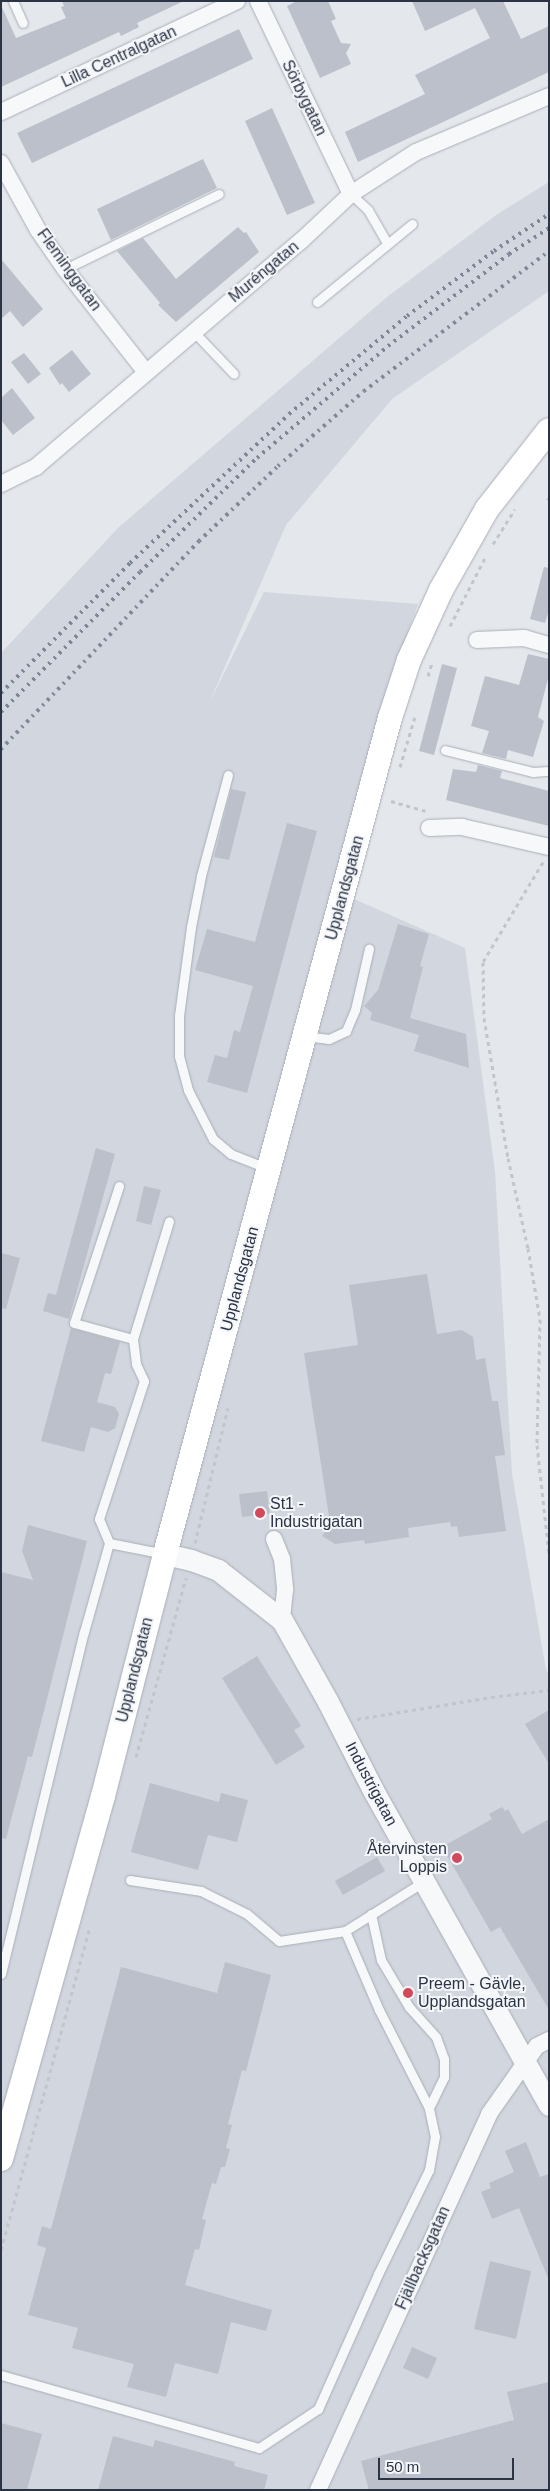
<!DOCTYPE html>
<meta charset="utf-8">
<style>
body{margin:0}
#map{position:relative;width:550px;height:2491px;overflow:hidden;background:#e4e7ec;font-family:Helvetica,sans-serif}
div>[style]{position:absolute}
.built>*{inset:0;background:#d2d6de}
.building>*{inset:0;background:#bbc0ca}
.path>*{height:3px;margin-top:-1.5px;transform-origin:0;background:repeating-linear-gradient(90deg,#c2c5cb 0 4px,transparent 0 8px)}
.roads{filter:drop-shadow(0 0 1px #a9aeb7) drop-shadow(0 0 1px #a9aeb7)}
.service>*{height:9px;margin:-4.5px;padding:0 4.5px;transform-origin:4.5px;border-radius:4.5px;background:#f7f8fa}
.minor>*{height:16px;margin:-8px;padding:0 8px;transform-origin:8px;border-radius:8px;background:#f7f8fa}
.tertiary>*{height:21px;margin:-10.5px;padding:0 10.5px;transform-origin:10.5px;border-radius:10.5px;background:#f7f8fa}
.secondary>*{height:24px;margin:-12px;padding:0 12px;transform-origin:12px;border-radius:12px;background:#fff}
.rail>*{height:4px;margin-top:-2px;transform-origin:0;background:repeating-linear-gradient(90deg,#7d8696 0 2.5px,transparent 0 7.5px)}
.dots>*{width:14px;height:14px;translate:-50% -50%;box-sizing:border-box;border:2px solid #f4f6f9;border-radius:50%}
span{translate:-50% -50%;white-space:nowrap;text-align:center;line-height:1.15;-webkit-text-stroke:4px #f4f6f9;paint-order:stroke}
.street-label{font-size:16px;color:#2b3445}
.poi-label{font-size:16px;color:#2b3445}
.left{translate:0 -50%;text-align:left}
.right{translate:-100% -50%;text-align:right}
.frame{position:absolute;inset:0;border:2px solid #2b3445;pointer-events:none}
.scale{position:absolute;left:378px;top:2458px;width:136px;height:22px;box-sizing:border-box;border:2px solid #2b3445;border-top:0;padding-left:6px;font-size:15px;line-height:18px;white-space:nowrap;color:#2b3445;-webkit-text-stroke:4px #f4f6f9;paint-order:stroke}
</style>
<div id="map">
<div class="built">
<div style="clip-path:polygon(549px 182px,549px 291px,392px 399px,286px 525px,208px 706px,264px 592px,418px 604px,379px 712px,336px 891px,465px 948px,495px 1172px,512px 1474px,546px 1670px,549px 1674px,549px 2490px,1px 2490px,1px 653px,119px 527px,387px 297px,499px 213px)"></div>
</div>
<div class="building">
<div style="clip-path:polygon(62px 1px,184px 1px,137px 23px,139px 27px,121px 36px,119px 32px,1px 87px,1px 5px,16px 38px,66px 18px,61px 7px,64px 6px)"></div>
<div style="clip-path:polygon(297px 1px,328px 1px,336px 19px,331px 21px,341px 43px,351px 44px,346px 53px,351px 64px,320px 78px,287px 6px)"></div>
<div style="clip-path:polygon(412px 1px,503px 1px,521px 39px,549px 26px,549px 72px,358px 162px,345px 132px,425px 94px,415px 75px,490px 38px,475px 8px,425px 31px)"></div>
<div style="clip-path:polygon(239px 29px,253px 59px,32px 163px,17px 133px)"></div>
<div style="clip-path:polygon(272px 108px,315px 203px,287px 215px,245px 121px)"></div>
<div style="clip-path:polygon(203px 159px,217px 188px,111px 240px,97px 209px)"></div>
<div style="clip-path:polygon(238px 227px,244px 233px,246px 232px,259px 252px,176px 322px,158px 305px,160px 303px,117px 251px,143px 238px,176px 279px)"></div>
<div style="clip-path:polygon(1px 259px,43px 309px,23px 327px,10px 311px,1px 319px)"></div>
<div style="clip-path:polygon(72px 350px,91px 374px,69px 392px,62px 383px,60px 385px,49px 368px)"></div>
<div style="clip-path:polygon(24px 353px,41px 374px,28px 384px,11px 362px)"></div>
<div style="clip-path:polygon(12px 388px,35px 418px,13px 435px,1px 420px,1px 398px)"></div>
<div style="clip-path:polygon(544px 567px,549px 568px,549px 610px,545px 623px,530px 619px)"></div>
<div style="clip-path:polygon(528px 654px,549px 659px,549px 675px,538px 717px,544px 721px,533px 757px,508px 750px,506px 759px,482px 753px,489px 731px,471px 726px,485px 676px,519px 685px)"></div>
<div style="clip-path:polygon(442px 664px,457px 668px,434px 755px,419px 751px)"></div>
<div style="clip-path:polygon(478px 765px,502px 771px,500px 778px,549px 791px,549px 826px,446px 800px,453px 769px,476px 772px)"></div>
<div style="clip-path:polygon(231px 789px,246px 792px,229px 860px,214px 857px)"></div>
<div style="clip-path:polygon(287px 823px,317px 831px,247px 1093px,207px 1082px,215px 1055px,227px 1058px,234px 1030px,240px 1032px,253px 986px,195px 970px,207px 929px,255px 942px)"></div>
<div style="clip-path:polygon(398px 924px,429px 934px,420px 966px,423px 967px,410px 1018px,466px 1034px,469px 1068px,414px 1051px,419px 1035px,370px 1020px,372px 1013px,364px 1006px,378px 990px)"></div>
<div style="clip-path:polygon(96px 1148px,115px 1154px,69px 1319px,43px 1311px,48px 1293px,56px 1295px)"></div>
<div style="clip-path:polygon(144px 1186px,161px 1190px,151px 1225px,136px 1221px)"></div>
<div style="clip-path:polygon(1px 1253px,20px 1258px,6px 1309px,1px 1308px)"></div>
<div style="clip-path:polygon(427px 1274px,437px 1334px,462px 1330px,473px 1337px,476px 1360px,485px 1358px,492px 1401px,498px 1401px,505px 1455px,495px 1456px,506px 1531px,459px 1537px,457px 1526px,451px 1527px,450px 1522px,408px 1528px,409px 1537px,365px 1544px,364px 1540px,335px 1544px,322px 1536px,330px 1523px,304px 1353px,358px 1345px,349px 1285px)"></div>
<div style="clip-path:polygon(71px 1328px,120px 1342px,111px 1374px,105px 1373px,97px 1402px,115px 1407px,119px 1414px,115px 1428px,108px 1432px,91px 1427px,84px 1452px,41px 1441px)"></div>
<div style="clip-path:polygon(267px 1491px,270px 1514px,242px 1517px,239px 1494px)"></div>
<div style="clip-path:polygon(28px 1525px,87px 1541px,46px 1703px,32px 1757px,28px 1756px,6px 1839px,1px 1838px,1px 1572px,33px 1580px,22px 1551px)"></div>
<div style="clip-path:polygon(257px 1656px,301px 1726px,294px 1730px,305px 1747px,276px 1765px,222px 1678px)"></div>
<div style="clip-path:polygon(549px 1710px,549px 1764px,525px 1724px)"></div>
<div style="clip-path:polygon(150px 1783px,219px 1802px,221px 1793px,248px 1800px,237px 1842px,208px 1835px,198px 1870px,131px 1852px)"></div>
<div style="clip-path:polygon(502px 1807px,505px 1811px,508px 1809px,522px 1834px,549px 1819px,549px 2010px,500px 1927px,491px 1932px,442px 1847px,492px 1819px,489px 1814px)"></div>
<div style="clip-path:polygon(377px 1857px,385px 1871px,343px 1895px,335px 1881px)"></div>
<div style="clip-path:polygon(225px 1962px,271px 1975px,246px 2071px,242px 2070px,228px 2124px,232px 2125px,226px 2148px,230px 2149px,225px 2167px,221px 2167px,216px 2184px,212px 2183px,202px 2219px,206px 2220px,199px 2250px,195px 2249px,185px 2285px,272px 2310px,266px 2331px,231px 2322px,218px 2374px,175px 2363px,166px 2397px,127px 2387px,134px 2364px,72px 2348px,78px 2328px,28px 2315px,46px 2248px,37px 2245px,42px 2226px,51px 2229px,121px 1967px,217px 1993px)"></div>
<div style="clip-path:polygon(526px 2142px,540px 2177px,549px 2174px,548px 2278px,519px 2208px,492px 2219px,481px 2192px,491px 2188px,489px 2183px,514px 2172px,505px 2151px)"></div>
<div style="clip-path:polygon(490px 2261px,531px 2271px,516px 2339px,474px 2329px)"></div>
<div style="clip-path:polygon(412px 2347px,437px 2358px,428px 2379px,403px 2368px)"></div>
<div style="clip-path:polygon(549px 2382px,549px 2490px,369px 2490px,361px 2461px,514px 2420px,507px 2392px)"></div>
<div style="clip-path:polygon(1px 2423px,42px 2434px,27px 2490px,1px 2490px)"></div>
<div style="clip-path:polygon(113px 2436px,153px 2447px,155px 2440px,235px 2462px,234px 2466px,268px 2475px,264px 2490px,98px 2490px)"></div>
</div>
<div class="path">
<div style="left:547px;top:498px;width:2px;rotate:27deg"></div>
<div style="left:493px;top:544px;width:41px;rotate:-57.8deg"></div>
<div style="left:450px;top:626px;width:76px;rotate:-62.8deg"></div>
<div style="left:428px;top:676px;width:14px;rotate:-73deg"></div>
<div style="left:400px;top:767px;width:56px;rotate:-73.5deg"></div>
<div style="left:391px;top:801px;width:36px;rotate:16deg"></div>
<div style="left:543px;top:862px;width:117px;rotate:121deg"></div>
<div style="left:483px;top:962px;width:56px;rotate:89deg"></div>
<div style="left:484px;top:1018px;width:142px;rotate:80.3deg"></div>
<div style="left:508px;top:1158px;width:92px;rotate:77.5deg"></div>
<div style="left:528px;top:1248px;width:72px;rotate:80.4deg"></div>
<div style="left:540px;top:1319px;width:126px;rotate:91.4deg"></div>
<div style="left:537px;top:1445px;width:109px;rotate:83.7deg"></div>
<div style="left:195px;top:1543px;width:139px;rotate:-76.3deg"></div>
<div style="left:357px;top:1719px;width:136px;rotate:-9.3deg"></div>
<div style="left:491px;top:1697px;width:58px;rotate:-6.9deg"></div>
<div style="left:136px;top:1757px;width:186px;rotate:-74.4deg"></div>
<div style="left:1px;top:2250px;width:332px;rotate:-74.6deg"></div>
</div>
<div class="roads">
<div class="service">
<div style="left:13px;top:1px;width:24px;rotate:66deg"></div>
<div style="left:351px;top:194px;width:23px;rotate:43deg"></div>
<div style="left:368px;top:210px;width:39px;rotate:60deg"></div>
<div style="left:65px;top:269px;width:171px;rotate:-26deg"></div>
<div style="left:317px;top:302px;width:123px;rotate:-39.4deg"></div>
<div style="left:193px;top:331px;width:59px;rotate:46.4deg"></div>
<div style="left:445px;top:750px;width:91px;rotate:14deg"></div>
<div style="left:533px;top:772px;width:16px;rotate:-4deg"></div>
<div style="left:228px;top:775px;width:105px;rotate:105deg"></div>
<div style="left:201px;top:876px;width:52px;rotate:101.1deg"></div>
<div style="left:191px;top:927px;width:90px;rotate:97.7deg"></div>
<div style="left:179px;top:1016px;width:40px;rotate:90deg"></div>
<div style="left:179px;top:1056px;width:35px;rotate:75deg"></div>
<div style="left:188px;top:1090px;width:55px;rotate:63deg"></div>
<div style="left:213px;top:1139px;width:23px;rotate:40deg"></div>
<div style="left:231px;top:1154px;width:41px;rotate:21.5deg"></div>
<div style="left:305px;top:1036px;width:24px;rotate:7deg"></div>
<div style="left:329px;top:1039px;width:19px;rotate:-25deg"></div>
<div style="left:346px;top:1031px;width:23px;rotate:-67deg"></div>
<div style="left:355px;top:1010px;width:63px;rotate:-77.1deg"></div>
<div style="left:119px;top:1186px;width:144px;rotate:108.2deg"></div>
<div style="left:74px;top:1323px;width:61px;rotate:15.2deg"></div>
<div style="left:133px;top:1339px;width:25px;rotate:83deg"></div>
<div style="left:136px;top:1364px;width:19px;rotate:65deg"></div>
<div style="left:144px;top:1381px;width:145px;rotate:108.1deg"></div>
<div style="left:99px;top:1519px;width:26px;rotate:67deg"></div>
<div style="left:109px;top:1543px;width:57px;rotate:11.1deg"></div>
<div style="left:133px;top:1339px;width:123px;rotate:-73deg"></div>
<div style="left:130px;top:1880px;width:72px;rotate:8.8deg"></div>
<div style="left:201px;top:1891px;width:51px;rotate:26.6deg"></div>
<div style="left:247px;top:1914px;width:42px;rotate:40.2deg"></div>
<div style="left:279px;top:1941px;width:67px;rotate:-8.6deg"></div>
<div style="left:371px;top:1914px;width:47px;rotate:77.7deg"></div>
<div style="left:381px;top:1960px;width:55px;rotate:59.2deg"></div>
<div style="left:409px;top:2007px;width:40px;rotate:48deg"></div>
<div style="left:436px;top:2037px;width:23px;rotate:70deg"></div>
<div style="left:444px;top:2059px;width:18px;rotate:90deg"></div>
<div style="left:444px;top:2077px;width:34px;rotate:116deg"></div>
<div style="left:1px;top:1974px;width:352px;rotate:-76.4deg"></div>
<div style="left:84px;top:1632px;width:92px;rotate:-74.3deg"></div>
<div style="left:1px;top:2375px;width:268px;rotate:15.8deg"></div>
<div style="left:259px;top:2448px;width:71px;rotate:-33.5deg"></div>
<div style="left:318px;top:2409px;width:148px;rotate:-66deg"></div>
<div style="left:378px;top:2274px;width:116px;rotate:-63.9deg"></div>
<div style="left:429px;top:2170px;width:34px;rotate:-80deg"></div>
<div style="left:435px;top:2137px;width:30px;rotate:-102deg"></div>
<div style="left:429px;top:2108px;width:110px;rotate:-117deg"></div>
<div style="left:379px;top:2010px;width:86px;rotate:-113.3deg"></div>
<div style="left:345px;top:1931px;width:92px;rotate:-32.1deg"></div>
</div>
<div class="minor">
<div style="left:258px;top:1px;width:214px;rotate:64.3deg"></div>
<div style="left:1px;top:112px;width:261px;rotate:-25.2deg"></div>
<div style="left:1px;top:163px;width:77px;rotate:61.1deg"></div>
<div style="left:38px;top:230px;width:47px;rotate:55.3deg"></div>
<div style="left:65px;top:269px;width:130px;rotate:51.9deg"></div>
<div style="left:1px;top:484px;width:39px;rotate:-26deg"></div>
<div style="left:36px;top:467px;width:348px;rotate:-40.5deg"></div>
<div style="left:301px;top:241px;width:69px;rotate:-43.2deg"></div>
<div style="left:351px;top:194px;width:77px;rotate:-32.9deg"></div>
<div style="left:416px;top:152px;width:144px;rotate:-22.8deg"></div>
<div style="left:477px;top:640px;width:47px;rotate:-2.4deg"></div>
<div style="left:524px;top:638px;width:26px;rotate:16deg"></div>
<div style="left:429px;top:828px;width:33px;rotate:-2deg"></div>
<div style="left:462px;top:827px;width:89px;rotate:12.9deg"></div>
<div style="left:274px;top:1539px;width:22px;rotate:68deg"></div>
<div style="left:282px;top:1559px;width:31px;rotate:84deg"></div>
<div style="left:285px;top:1590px;width:30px;rotate:96deg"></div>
<div style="left:318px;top:2490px;width:413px;rotate:-65.5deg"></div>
<div style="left:489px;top:2114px;width:83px;rotate:-54.8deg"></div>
<div style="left:537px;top:2046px;width:13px;rotate:-27deg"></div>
</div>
<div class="tertiary">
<div style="left:165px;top:1554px;width:27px;rotate:13deg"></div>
<div style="left:191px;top:1560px;width:29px;rotate:20deg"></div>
<div style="left:218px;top:1570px;width:81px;rotate:38deg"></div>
<div style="left:282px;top:1620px;width:94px;rotate:60.7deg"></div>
<div style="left:328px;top:1702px;width:99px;rotate:62.9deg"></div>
<div style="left:373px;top:1790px;width:361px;rotate:60.8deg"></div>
</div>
<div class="secondary">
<div style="left:1px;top:2159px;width:377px;rotate:-74.3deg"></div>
<div style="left:103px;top:1796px;width:250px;rotate:-75.6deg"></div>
<div style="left:165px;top:1554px;width:866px;rotate:-74.94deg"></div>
<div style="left:390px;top:718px;width:61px;rotate:-71.9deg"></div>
<div style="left:409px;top:660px;width:77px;rotate:-65.4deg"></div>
<div style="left:441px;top:590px;width:93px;rotate:-60.4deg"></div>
<div style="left:487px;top:509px;width:100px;rotate:-51.9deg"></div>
</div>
</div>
<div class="rail">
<div style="left:1px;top:693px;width:183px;rotate:-45.2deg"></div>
<div style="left:130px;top:563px;width:218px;rotate:-43.1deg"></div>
<div style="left:289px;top:414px;width:153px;rotate:-39.7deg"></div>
<div style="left:407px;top:316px;width:109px;rotate:-36.8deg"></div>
<div style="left:494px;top:251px;width:66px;rotate:-33.9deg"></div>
<div style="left:1px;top:712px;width:197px;rotate:-45.2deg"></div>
<div style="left:140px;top:572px;width:163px;rotate:-44.3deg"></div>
<div style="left:257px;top:458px;width:172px;rotate:-40.5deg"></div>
<div style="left:388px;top:346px;width:152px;rotate:-37.2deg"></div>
<div style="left:509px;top:254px;width:48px;rotate:-33deg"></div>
<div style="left:1px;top:749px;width:287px;rotate:-46.4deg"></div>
<div style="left:199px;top:541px;width:109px;rotate:-43.5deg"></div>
<div style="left:278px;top:466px;width:114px;rotate:-41.1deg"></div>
<div style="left:364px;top:391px;width:232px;rotate:-37.1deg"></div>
</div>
<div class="dots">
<div style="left:260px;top:1513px;background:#d1495b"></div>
<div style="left:457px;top:1858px;background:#d1495b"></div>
<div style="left:408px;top:1993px;background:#d1495b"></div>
</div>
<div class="street-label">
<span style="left:119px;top:57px;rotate:-25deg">Lilla Centralgatan</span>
<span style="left:304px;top:98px;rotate:64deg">Sörbygatan</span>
<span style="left:69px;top:270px;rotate:54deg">Fleminggatan</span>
<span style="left:264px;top:272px;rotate:-40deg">Muréngatan</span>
<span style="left:345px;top:888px;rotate:-75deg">Upplandsgatan</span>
<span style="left:240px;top:1279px;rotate:-75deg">Upplandsgatan</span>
<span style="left:135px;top:1670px;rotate:-76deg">Upplandsgatan</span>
<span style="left:371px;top:1784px;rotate:62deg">Industrigatan</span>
<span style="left:423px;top:2258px;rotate:-66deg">Fjällbacksgatan</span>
</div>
<div class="poi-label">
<span class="left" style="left:270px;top:1513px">St1 -<br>Industrigatan</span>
<span class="right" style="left:447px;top:1858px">Återvinsten<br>Loppis</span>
<span class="left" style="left:418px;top:1993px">Preem - Gävle,<br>Upplandsgatan</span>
</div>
<div class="frame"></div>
<div class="scale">50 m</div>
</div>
